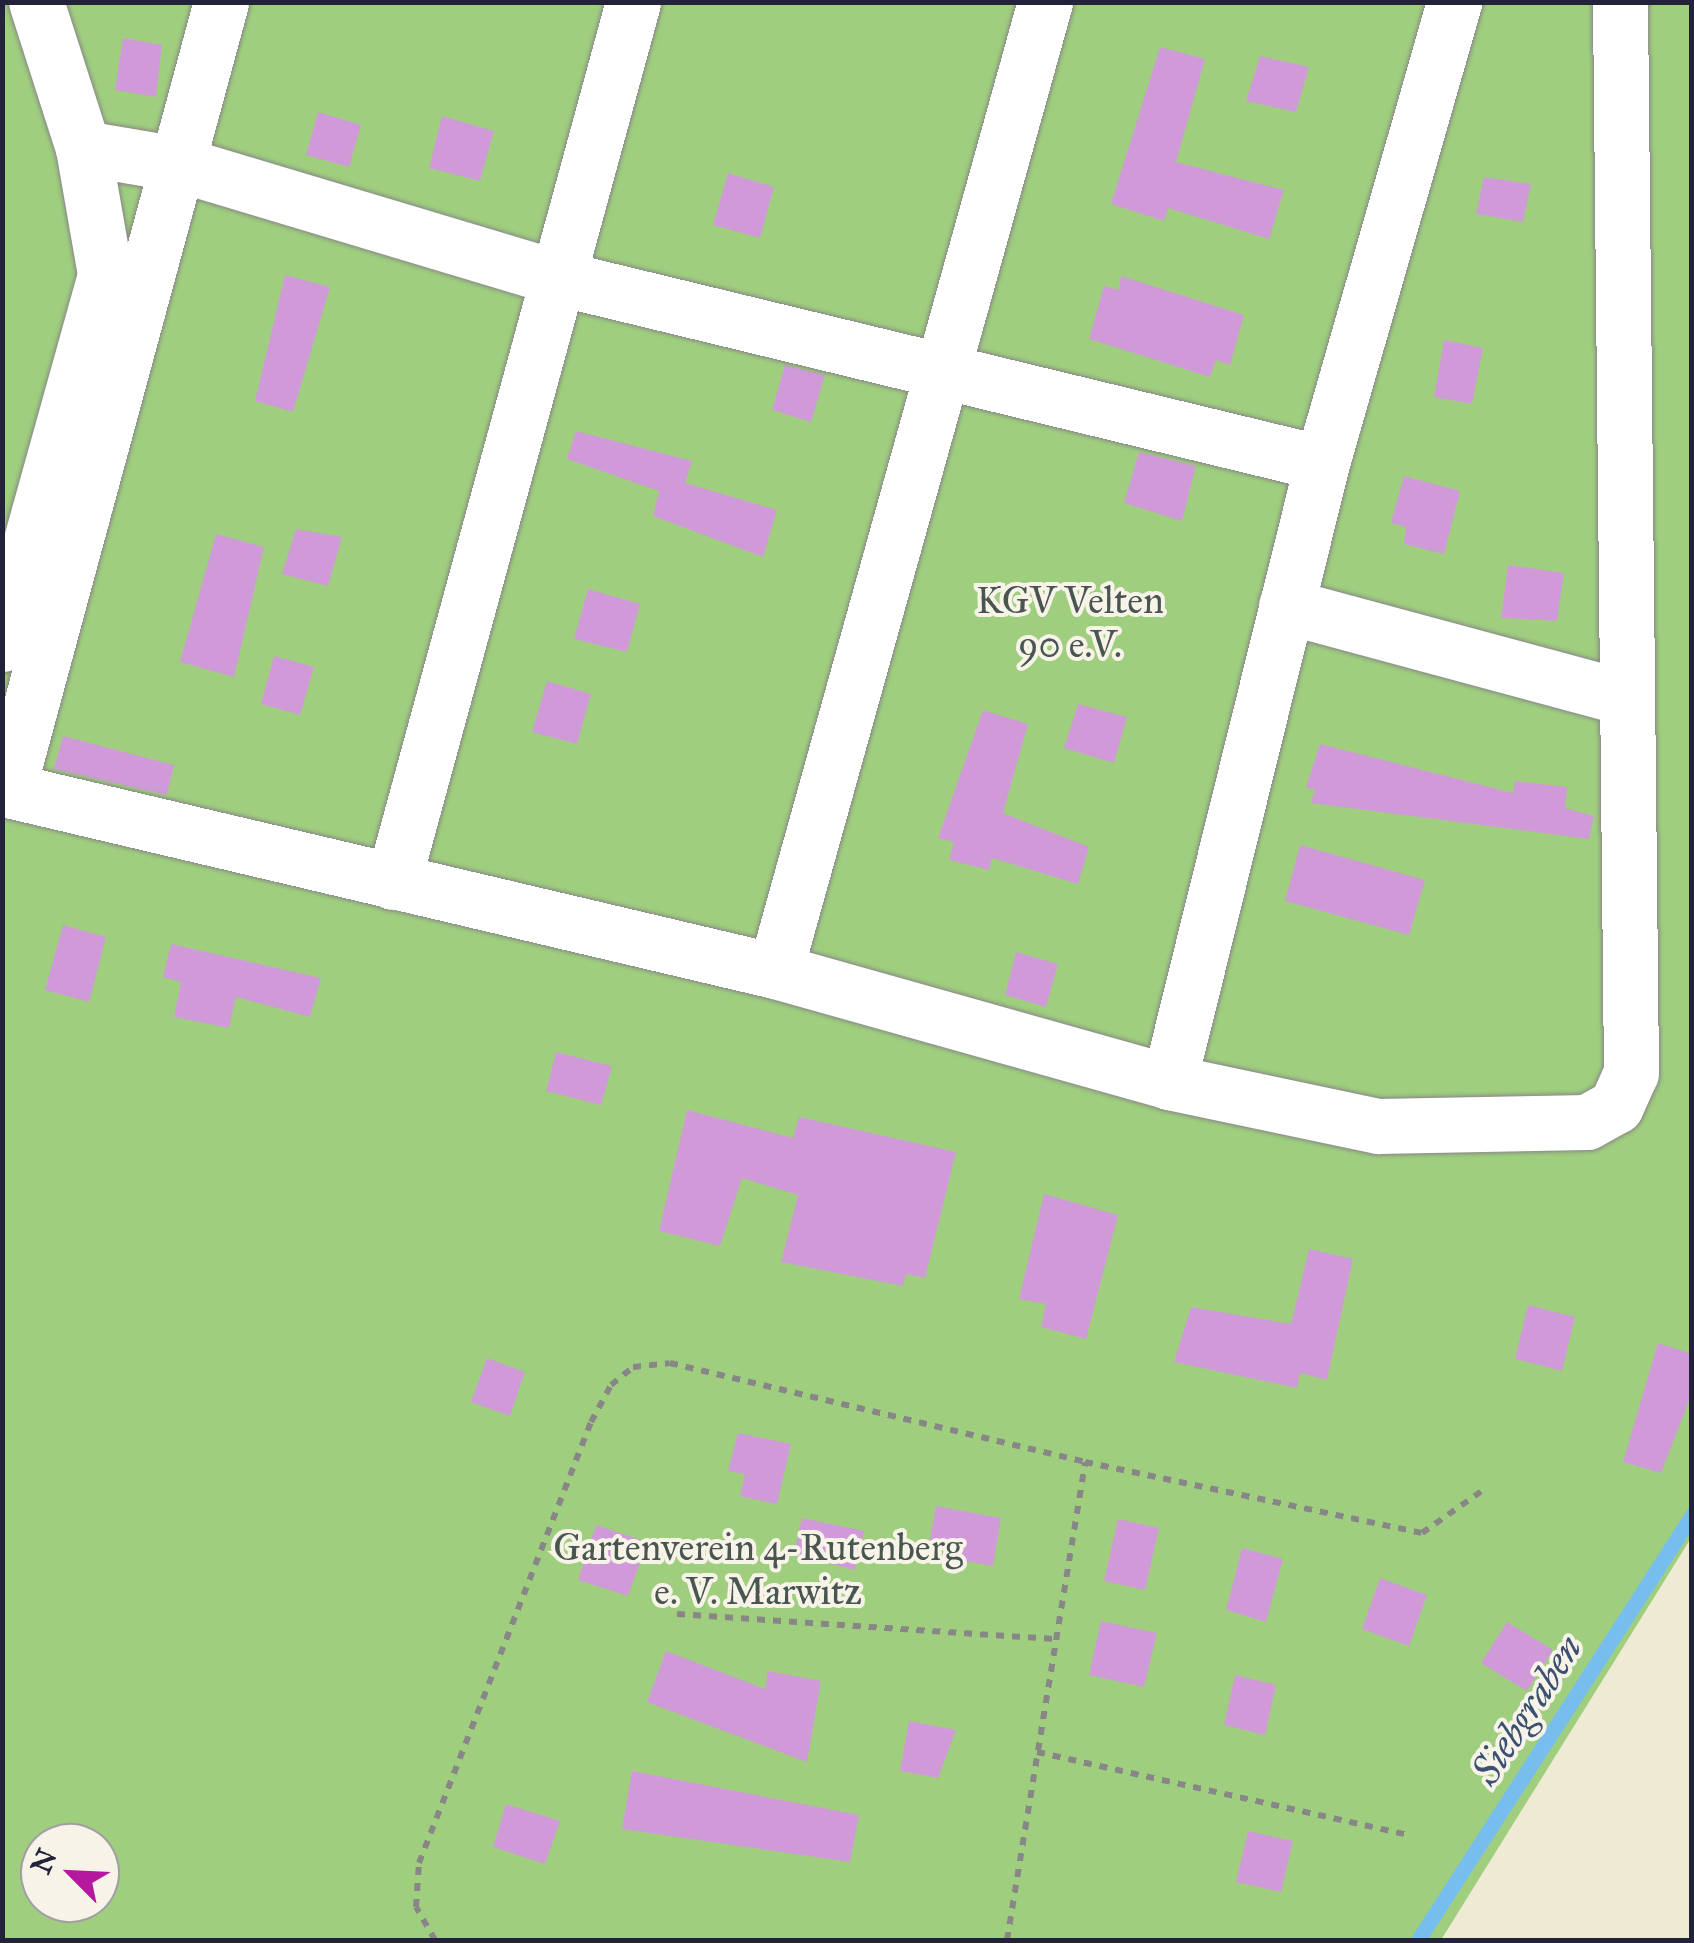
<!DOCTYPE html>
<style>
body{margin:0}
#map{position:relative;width:1694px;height:1943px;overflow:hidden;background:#efead3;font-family:"IM FELL Great Primer",serif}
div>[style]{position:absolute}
.green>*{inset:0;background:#9fcf7e}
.stream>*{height:15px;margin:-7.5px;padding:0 7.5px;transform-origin:7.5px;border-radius:7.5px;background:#77beef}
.building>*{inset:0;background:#d09ad9}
.path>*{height:6px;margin-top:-3px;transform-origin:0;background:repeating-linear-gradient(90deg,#888687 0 8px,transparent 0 16px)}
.roads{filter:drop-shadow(0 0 2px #888687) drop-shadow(0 0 2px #888687)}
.minor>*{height:55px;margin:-27.5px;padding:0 27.5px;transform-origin:27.5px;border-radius:27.5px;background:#fff}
span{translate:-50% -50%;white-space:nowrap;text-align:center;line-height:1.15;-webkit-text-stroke:8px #f7f3e8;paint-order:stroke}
.park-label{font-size:38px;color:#48564f}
.water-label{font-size:40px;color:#3c5171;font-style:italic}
.frame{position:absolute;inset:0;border:5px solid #22223b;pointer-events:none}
.north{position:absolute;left:20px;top:1823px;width:100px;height:100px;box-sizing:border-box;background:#f7f3e8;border:2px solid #a29fa3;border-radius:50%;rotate:294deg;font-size:28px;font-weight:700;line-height:40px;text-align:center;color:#22223b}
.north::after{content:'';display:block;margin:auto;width:35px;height:45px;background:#b5179e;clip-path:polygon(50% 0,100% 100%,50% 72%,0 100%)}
</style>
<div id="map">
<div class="green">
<div style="clip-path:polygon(evenodd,3px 3px,1691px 3px,1691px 1538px,1441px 1940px,3px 1940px,3px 3px,40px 1843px,100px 1843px,100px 1903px,40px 1903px,40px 1843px)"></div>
</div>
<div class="stream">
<div style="left:1418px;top:1940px;width:506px;rotate:-57.19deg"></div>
</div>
<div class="building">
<div style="clip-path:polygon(123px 38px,162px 45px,156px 97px,115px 90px)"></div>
<div style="clip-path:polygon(1160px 47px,1205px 59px,1176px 162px,1284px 190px,1269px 239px,1168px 208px,1164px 221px,1111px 204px)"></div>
<div style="clip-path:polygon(1260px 56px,1309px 67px,1296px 112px,1246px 101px)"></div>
<div style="clip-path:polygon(318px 112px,361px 125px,349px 167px,306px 155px)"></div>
<div style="clip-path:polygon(442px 116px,494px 131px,480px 181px,429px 168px)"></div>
<div style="clip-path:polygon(728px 173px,774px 187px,760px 238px,713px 225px)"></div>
<div style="clip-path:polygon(1484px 177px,1531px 184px,1523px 222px,1476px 214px)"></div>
<div style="clip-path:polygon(285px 275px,330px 287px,293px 412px,255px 401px)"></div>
<div style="clip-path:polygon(1121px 276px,1244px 315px,1230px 365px,1216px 360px,1210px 377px,1089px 339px,1104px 286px,1119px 290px)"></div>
<div style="clip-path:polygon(1444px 340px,1483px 348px,1472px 404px,1434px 397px)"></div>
<div style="clip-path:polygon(785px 365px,825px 375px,811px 422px,772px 410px)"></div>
<div style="clip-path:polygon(576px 431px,692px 461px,685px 483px,777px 510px,763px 557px,653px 516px,659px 491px,567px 459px)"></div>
<div style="clip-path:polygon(1139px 452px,1196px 466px,1182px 521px,1124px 503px)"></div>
<div style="clip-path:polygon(1404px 476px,1460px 491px,1444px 554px,1404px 544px,1406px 527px,1391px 523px)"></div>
<div style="clip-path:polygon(296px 529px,342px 537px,328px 586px,282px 574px)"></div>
<div style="clip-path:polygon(216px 534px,264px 547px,234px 677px,180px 662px)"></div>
<div style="clip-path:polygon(1508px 565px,1564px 573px,1557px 621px,1501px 618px)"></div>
<div style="clip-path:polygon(588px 589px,640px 604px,627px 652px,574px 639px)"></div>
<div style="clip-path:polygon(274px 656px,314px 667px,300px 715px,261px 704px)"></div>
<div style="clip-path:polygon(547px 681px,591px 694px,577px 744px,532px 732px)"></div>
<div style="clip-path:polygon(1078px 704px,1127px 717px,1114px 763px,1064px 748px)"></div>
<div style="clip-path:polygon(983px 710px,1028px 724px,1003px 813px,1089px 847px,1078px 884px,992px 858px,989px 870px,949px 860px,954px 842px,938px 838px)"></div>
<div style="clip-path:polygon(63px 736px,174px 765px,167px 795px,54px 769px)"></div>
<div style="clip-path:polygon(1320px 744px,1513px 793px,1515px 781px,1567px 787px,1565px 808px,1594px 816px,1589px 839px,1311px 803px,1315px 790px,1306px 787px)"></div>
<div style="clip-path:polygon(1300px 845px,1425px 880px,1409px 935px,1285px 901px)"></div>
<div style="clip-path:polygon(63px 925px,106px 937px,89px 1002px,45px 990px)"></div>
<div style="clip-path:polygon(171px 944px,321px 978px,310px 1017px,236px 997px,229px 1028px,174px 1017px,181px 982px,163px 977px)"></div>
<div style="clip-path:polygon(1016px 952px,1058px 964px,1046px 1007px,1005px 995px)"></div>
<div style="clip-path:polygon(556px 1052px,612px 1066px,601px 1105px,546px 1091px)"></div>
<div style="clip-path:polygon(687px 1110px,793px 1138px,799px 1117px,956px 1152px,925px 1278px,906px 1274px,903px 1286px,781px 1262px,798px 1195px,742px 1178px,720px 1246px,659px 1231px)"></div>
<div style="clip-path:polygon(1044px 1194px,1118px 1215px,1086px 1339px,1041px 1327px,1046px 1304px,1019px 1299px)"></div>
<div style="clip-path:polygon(1309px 1249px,1353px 1259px,1327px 1380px,1300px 1373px,1297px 1388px,1174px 1362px,1191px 1307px,1291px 1324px)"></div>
<div style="clip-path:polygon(1528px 1305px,1575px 1317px,1562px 1371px,1515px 1359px)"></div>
<div style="clip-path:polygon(1658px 1343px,1692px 1354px,1692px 1393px,1661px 1473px,1623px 1462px)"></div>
<div style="clip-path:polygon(487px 1358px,525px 1372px,510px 1416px,471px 1402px)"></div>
<div style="clip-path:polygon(738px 1433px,791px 1444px,777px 1504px,740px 1496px,745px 1474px,728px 1471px)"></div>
<div style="clip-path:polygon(936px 1506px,1001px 1518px,993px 1566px,943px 1557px,944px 1548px,929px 1545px)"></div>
<div style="clip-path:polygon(802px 1518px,864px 1531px,855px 1570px,794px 1555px)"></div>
<div style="clip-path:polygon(1118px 1519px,1159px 1528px,1145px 1590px,1104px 1581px)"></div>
<div style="clip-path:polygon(596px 1525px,647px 1542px,628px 1596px,578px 1580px)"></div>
<div style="clip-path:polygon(1242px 1548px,1283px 1559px,1266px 1622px,1226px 1610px)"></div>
<div style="clip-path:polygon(1380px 1578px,1427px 1595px,1409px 1646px,1362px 1629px)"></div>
<div style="clip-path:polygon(1101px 1621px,1157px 1633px,1144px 1687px,1089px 1675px)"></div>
<div style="clip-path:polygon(1507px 1622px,1553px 1650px,1527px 1691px,1481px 1663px)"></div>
<div style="clip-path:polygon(666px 1651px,765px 1689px,768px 1671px,821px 1681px,807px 1762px,647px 1702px)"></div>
<div style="clip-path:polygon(1235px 1675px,1276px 1685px,1265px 1735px,1224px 1725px)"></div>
<div style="clip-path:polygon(909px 1721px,956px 1730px,938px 1778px,900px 1771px)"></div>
<div style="clip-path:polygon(632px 1771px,859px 1815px,850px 1862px,622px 1829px)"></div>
<div style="clip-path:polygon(506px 1804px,560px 1821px,545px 1864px,493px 1847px)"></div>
<div style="clip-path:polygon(1248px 1831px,1293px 1841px,1281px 1892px,1236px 1882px)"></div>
</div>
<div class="path">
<div style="left:677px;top:1614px;width:379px;rotate:3.8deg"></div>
<div style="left:1037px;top:1752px;width:379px;rotate:12.6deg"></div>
<div style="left:435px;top:1940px;width:38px;rotate:-120deg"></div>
<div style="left:416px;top:1907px;width:44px;rotate:-86.1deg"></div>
<div style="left:419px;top:1863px;width:473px;rotate:-68.7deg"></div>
<div style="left:591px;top:1422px;width:42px;rotate:-61.6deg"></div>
<div style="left:611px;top:1385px;width:28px;rotate:-39deg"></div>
<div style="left:633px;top:1367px;width:37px;rotate:-6deg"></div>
<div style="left:670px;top:1363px;width:427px;rotate:13.4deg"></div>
<div style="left:1007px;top:1940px;width:484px;rotate:-80.7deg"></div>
<div style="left:1085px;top:1462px;width:344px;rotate:11.9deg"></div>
<div style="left:1422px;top:1533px;width:78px;rotate:-35.1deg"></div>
</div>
<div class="roads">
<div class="minor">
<div style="left:83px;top:148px;width:97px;rotate:9.5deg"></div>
<div style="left:179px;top:164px;width:393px;rotate:16.7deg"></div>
<div style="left:555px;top:277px;width:789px;rotate:13.63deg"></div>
<div style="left:1286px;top:606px;width:350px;rotate:15.1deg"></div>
<div style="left:2px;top:644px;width:384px;rotate:-74.4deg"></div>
<div style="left:105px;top:274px;width:128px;rotate:-99.9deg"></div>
<div style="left:83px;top:148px;width:153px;rotate:-107.8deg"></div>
<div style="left:2px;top:740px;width:50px;rotate:83.2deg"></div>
<div style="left:8px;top:790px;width:788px;rotate:13.28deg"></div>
<div style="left:775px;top:971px;width:409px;rotate:15.7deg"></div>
<div style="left:1169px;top:1082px;width:214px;rotate:11.9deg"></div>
<div style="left:1378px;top:1126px;width:209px;rotate:-1.1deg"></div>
<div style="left:1587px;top:1122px;width:33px;rotate:-29deg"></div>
<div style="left:1616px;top:1106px;width:36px;rotate:-66deg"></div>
<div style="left:1631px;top:1073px;width:1071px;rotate:-90.59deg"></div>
<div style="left:10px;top:782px;width:808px;rotate:-74.86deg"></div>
<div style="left:393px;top:882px;width:912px;rotate:-74.74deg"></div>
<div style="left:775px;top:971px;width:1006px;rotate:-74.43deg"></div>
<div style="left:1169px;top:1082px;width:638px;rotate:-76.12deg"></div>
<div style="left:1322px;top:463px;width:480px;rotate:-74deg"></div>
</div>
</div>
<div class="park-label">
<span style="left:1070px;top:623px">KGV Velten<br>90 e.V.</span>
<span style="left:758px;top:1570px">Gartenverein 4-Rutenberg<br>e. V. Marwitz</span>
</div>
<div class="water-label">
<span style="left:1527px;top:1710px;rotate:-57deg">Siebgraben</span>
</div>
<div class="frame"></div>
<div class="north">N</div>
</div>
